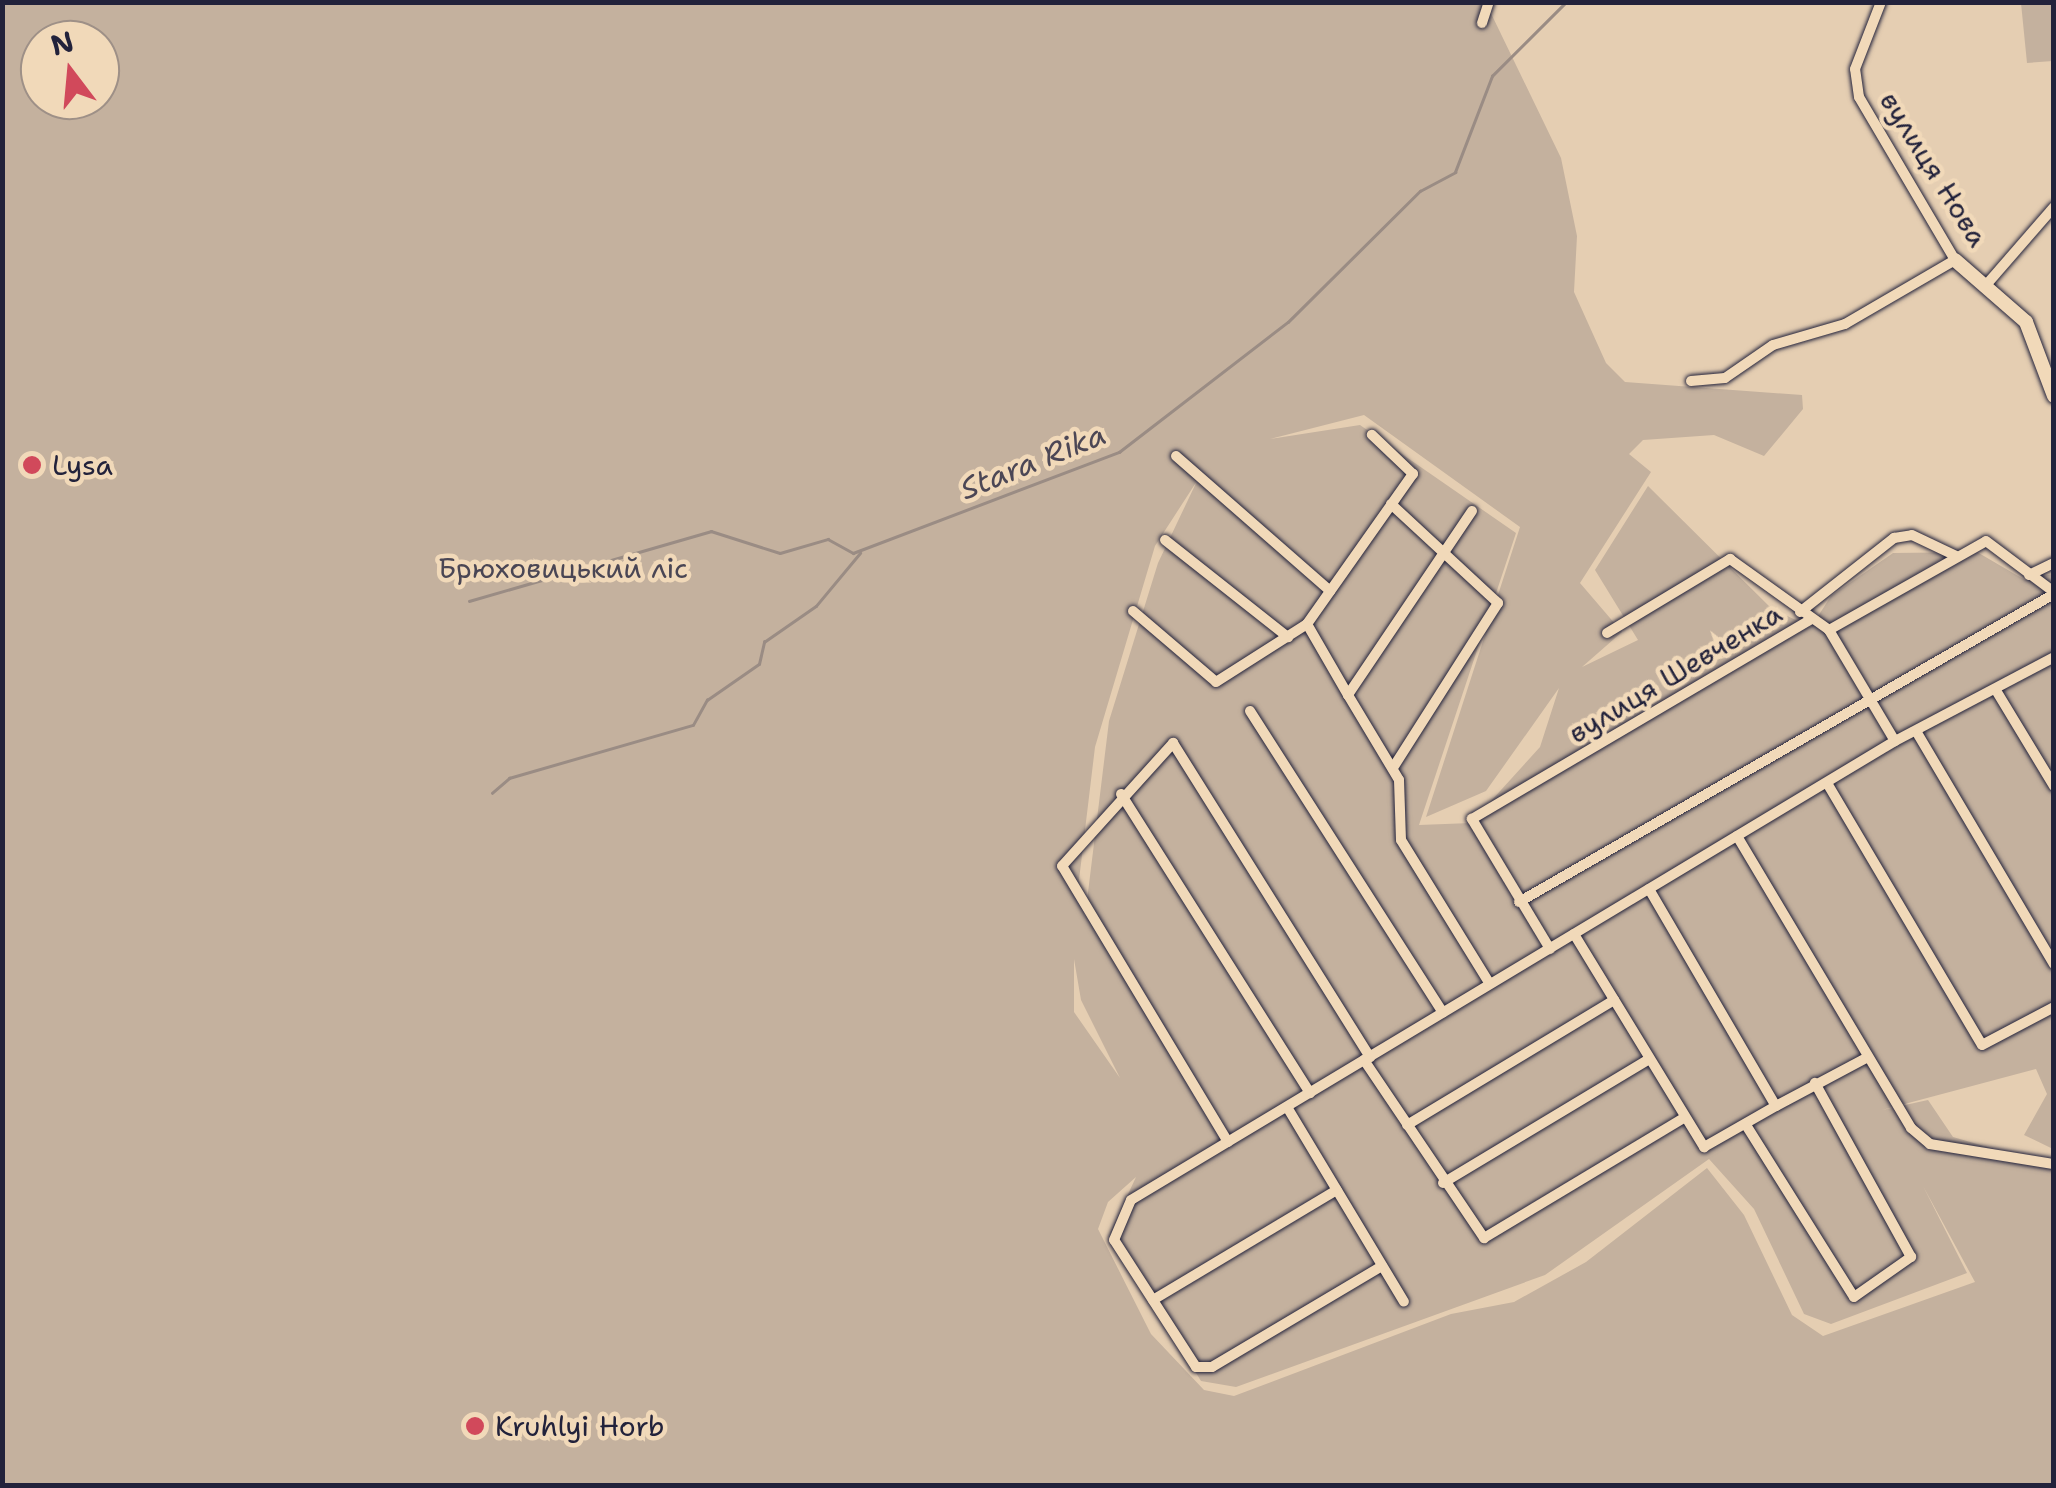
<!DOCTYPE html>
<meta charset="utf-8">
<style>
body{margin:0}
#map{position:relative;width:2056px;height:1488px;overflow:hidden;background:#e5ceb2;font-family:"Shantell Sans",sans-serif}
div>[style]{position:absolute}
.green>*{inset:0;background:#c4b19e}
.stream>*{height:2.5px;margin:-1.25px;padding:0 1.25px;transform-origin:1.25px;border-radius:1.25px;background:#9a8c84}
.roads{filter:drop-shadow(0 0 2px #22223b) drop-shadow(0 0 2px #22223b)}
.street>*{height:10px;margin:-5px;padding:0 5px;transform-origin:5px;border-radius:5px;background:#f1d9b9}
.secondary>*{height:14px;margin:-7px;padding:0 7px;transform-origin:7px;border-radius:7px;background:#f1d9b9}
.dots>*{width:28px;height:28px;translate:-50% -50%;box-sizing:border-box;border:5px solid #f1d9b9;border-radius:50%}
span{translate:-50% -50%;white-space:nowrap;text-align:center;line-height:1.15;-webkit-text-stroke:9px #f1d9b9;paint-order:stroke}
.street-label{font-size:28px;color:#22223b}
.poi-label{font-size:28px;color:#22223b}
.left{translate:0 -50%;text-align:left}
.park-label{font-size:28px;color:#4a4654}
.water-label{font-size:30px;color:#4c4755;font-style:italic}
.frame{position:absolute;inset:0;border:5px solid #22223b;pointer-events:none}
.north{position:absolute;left:20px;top:20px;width:100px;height:100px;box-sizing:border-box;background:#f1d9b9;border:2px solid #9e9087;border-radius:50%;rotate:344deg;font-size:28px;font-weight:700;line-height:40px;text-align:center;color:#22223b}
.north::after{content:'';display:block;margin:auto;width:35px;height:45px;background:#d1495b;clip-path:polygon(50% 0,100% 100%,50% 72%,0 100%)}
</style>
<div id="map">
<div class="green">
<div style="clip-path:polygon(evenodd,3px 3px,1486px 3px,1561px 158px,1577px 236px,1574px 292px,1606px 363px,1625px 382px,1802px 395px,1803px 409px,1764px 456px,1714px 435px,1643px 440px,1629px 454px,1651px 472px,1580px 583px,1622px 632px,1582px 667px,1638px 640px,1595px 570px,1648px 486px,1772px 609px,1811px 627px,1831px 596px,1893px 553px,1977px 552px,2025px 580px,2053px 574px,2053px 1149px,2024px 1135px,2047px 1094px,2036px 1069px,1882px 1110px,1928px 1100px,1953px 1137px,2053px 1166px,2053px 1485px,3px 1486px,3px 3px,40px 40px,100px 40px,100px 100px,40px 100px,40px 40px,3px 3px,1364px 415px,1520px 527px,1426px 817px,1486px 791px,1559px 688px,1540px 747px,1471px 823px,1419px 825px,1516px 533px,1360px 425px,1270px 439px,1364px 415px,3px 3px,1197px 481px,1158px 563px,1109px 721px,1085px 917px,1079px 880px,1095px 747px,1155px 546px,1197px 481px,3px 3px,1074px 959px,1081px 1000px,1120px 1078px,1074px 1012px,1074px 959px,3px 3px,1709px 1159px,1754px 1209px,1804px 1314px,1831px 1324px,1967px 1273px,1923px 1186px,1975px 1282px,1823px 1336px,1792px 1315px,1744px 1215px,1707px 1168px,1586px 1262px,1514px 1302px,1451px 1314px,1234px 1396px,1204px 1390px,1151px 1334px,1098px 1229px,1108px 1202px,1136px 1177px,1110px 1233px,1201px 1381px,1236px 1387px,1545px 1275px,1709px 1159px)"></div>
<div style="clip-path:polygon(2021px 3px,2053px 3px,2053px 61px,2027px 63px)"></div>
</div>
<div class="stream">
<div style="left:469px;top:601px;width:252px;rotate:-16.1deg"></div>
<div style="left:711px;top:531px;width:72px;rotate:17.7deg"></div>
<div style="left:780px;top:553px;width:50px;rotate:-16.3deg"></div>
<div style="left:828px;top:539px;width:29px;rotate:29deg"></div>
<div style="left:853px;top:553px;width:285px;rotate:-20.8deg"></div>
<div style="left:1119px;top:452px;width:213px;rotate:-37.6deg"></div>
<div style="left:1288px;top:322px;width:186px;rotate:-44.8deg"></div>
<div style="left:1420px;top:191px;width:40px;rotate:-28deg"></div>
<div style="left:1455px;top:172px;width:103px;rotate:-68.9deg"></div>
<div style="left:1492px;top:76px;width:105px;rotate:-45deg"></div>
<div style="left:492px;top:793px;width:23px;rotate:-41deg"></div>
<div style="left:509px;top:778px;width:191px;rotate:-16.1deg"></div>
<div style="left:693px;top:725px;width:29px;rotate:-61deg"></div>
<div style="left:707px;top:700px;width:63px;rotate:-34.7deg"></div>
<div style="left:759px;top:664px;width:23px;rotate:-77deg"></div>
<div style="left:764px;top:642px;width:63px;rotate:-34.7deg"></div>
<div style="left:816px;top:606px;width:69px;rotate:-50.3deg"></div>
</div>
<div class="roads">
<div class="street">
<div style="left:1482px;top:23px;width:22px;rotate:-72deg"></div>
<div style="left:1987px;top:284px;width:102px;rotate:-49deg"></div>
<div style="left:1691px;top:381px;width:34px;rotate:-5deg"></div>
<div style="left:1725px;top:378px;width:58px;rotate:-34.5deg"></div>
<div style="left:1773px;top:345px;width:75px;rotate:-16.3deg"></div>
<div style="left:1845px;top:324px;width:127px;rotate:-30.2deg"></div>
<div style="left:1955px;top:260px;width:189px;rotate:-120.5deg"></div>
<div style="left:1859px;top:97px;width:28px;rotate:-98deg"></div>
<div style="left:1855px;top:69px;width:72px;rotate:-68.8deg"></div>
<div style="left:1176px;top:456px;width:205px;rotate:41.2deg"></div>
<div style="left:1391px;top:504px;width:146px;rotate:42.8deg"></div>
<div style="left:1498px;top:603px;width:193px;rotate:122.5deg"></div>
<div style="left:1472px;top:511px;width:222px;rotate:124deg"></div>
<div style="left:1348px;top:695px;width:99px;rotate:59deg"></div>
<div style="left:1399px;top:780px;width:60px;rotate:88.1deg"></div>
<div style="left:1401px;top:840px;width:169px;rotate:58.3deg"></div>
<div style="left:1165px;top:540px;width:157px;rotate:38.3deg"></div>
<div style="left:2029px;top:575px;width:28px;rotate:-26deg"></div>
<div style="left:1133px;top:611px;width:109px;rotate:40.5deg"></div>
<div style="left:1216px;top:682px;width:108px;rotate:-32.5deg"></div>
<div style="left:1800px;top:612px;width:120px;rotate:-38.2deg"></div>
<div style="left:1894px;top:538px;width:18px;rotate:-9deg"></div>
<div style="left:1912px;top:535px;width:49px;rotate:25.5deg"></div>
<div style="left:1829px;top:630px;width:180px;rotate:-29.5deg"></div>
<div style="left:1986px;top:541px;width:85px;rotate:36.9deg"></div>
<div style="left:1607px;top:633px;width:144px;rotate:-31deg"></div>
<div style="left:1730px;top:559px;width:122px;rotate:35.6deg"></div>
<div style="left:1829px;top:630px;width:129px;rotate:59.3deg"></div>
<div style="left:1997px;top:692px;width:110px;rotate:58.8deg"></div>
<div style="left:1348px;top:695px;width:82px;rotate:-120deg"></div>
<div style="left:1307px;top:624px;width:184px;rotate:-54.8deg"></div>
<div style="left:1413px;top:474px;width:57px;rotate:-136.4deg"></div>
<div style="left:1250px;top:711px;width:358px;rotate:57.4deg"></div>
<div style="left:1916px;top:731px;width:271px;rotate:59.4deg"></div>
<div style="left:1827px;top:783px;width:304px;rotate:59.4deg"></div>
<div style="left:1982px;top:1045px;width:81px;rotate:-27.8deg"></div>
<div style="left:1121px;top:794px;width:354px;rotate:57.7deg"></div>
<div style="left:1737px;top:836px;width:340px;rotate:59.2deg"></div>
<div style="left:1911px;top:1128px;width:25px;rotate:40deg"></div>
<div style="left:1930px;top:1144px;width:126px;rotate:9.2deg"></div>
<div style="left:1649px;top:889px;width:251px;rotate:59.7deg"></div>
<div style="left:1776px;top:1106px;width:104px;rotate:-28deg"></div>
<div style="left:1519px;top:902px;width:617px;rotate:-29.93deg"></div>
<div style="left:1574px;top:934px;width:250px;rotate:58.6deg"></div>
<div style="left:1704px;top:1147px;width:83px;rotate:-29.7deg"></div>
<div style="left:1550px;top:949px;width:152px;rotate:-121deg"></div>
<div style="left:1472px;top:819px;width:394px;rotate:-30.5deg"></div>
<div style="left:1364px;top:1060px;width:215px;rotate:56deg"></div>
<div style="left:1484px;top:1238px;width:233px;rotate:-31deg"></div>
<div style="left:1287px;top:1107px;width:227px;rotate:59deg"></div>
<div style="left:1407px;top:1125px;width:242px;rotate:-31.1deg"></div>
<div style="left:1746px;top:1125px;width:203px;rotate:57.9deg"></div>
<div style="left:1854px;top:1297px;width:70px;rotate:-35.1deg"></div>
<div style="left:1911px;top:1257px;width:199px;rotate:-118.9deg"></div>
<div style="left:1228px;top:1142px;width:322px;rotate:-121deg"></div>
<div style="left:1062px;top:866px;width:166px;rotate:-47.9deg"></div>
<div style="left:1173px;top:743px;width:371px;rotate:57.9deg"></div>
<div style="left:1443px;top:1183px;width:240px;rotate:-31deg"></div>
<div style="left:1382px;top:1266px;width:198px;rotate:149.3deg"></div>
<div style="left:1212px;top:1367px;width:16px;rotate:180deg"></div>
<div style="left:1196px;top:1367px;width:151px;rotate:-122.8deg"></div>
<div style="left:1114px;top:1240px;width:43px;rotate:-67deg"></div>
<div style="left:1131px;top:1200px;width:891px;rotate:-31deg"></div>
<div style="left:1895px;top:741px;width:180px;rotate:-27.8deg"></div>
<div style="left:1153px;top:1300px;width:214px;rotate:-30.9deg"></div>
</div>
<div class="secondary">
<div style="left:1955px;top:260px;width:94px;rotate:41.1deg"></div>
<div style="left:2026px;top:322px;width:79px;rotate:69.3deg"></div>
</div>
</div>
<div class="dots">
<div style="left:32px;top:465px;background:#d1495b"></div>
<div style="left:475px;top:1426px;background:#d1495b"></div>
</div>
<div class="street-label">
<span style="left:1934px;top:169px;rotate:58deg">вулиця Нова</span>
<span style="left:1675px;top:673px;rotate:-31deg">вулиця Шевченка</span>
</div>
<div class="poi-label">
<span class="left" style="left:52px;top:465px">Lysa</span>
<span class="left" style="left:495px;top:1426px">Kruhlyi Horb</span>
</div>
<div class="park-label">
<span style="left:563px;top:568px">Брюховицький ліс</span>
</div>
<div class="water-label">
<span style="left:1033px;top:462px;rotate:-22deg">Stara Rika</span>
</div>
<div class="frame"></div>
<div class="north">N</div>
</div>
